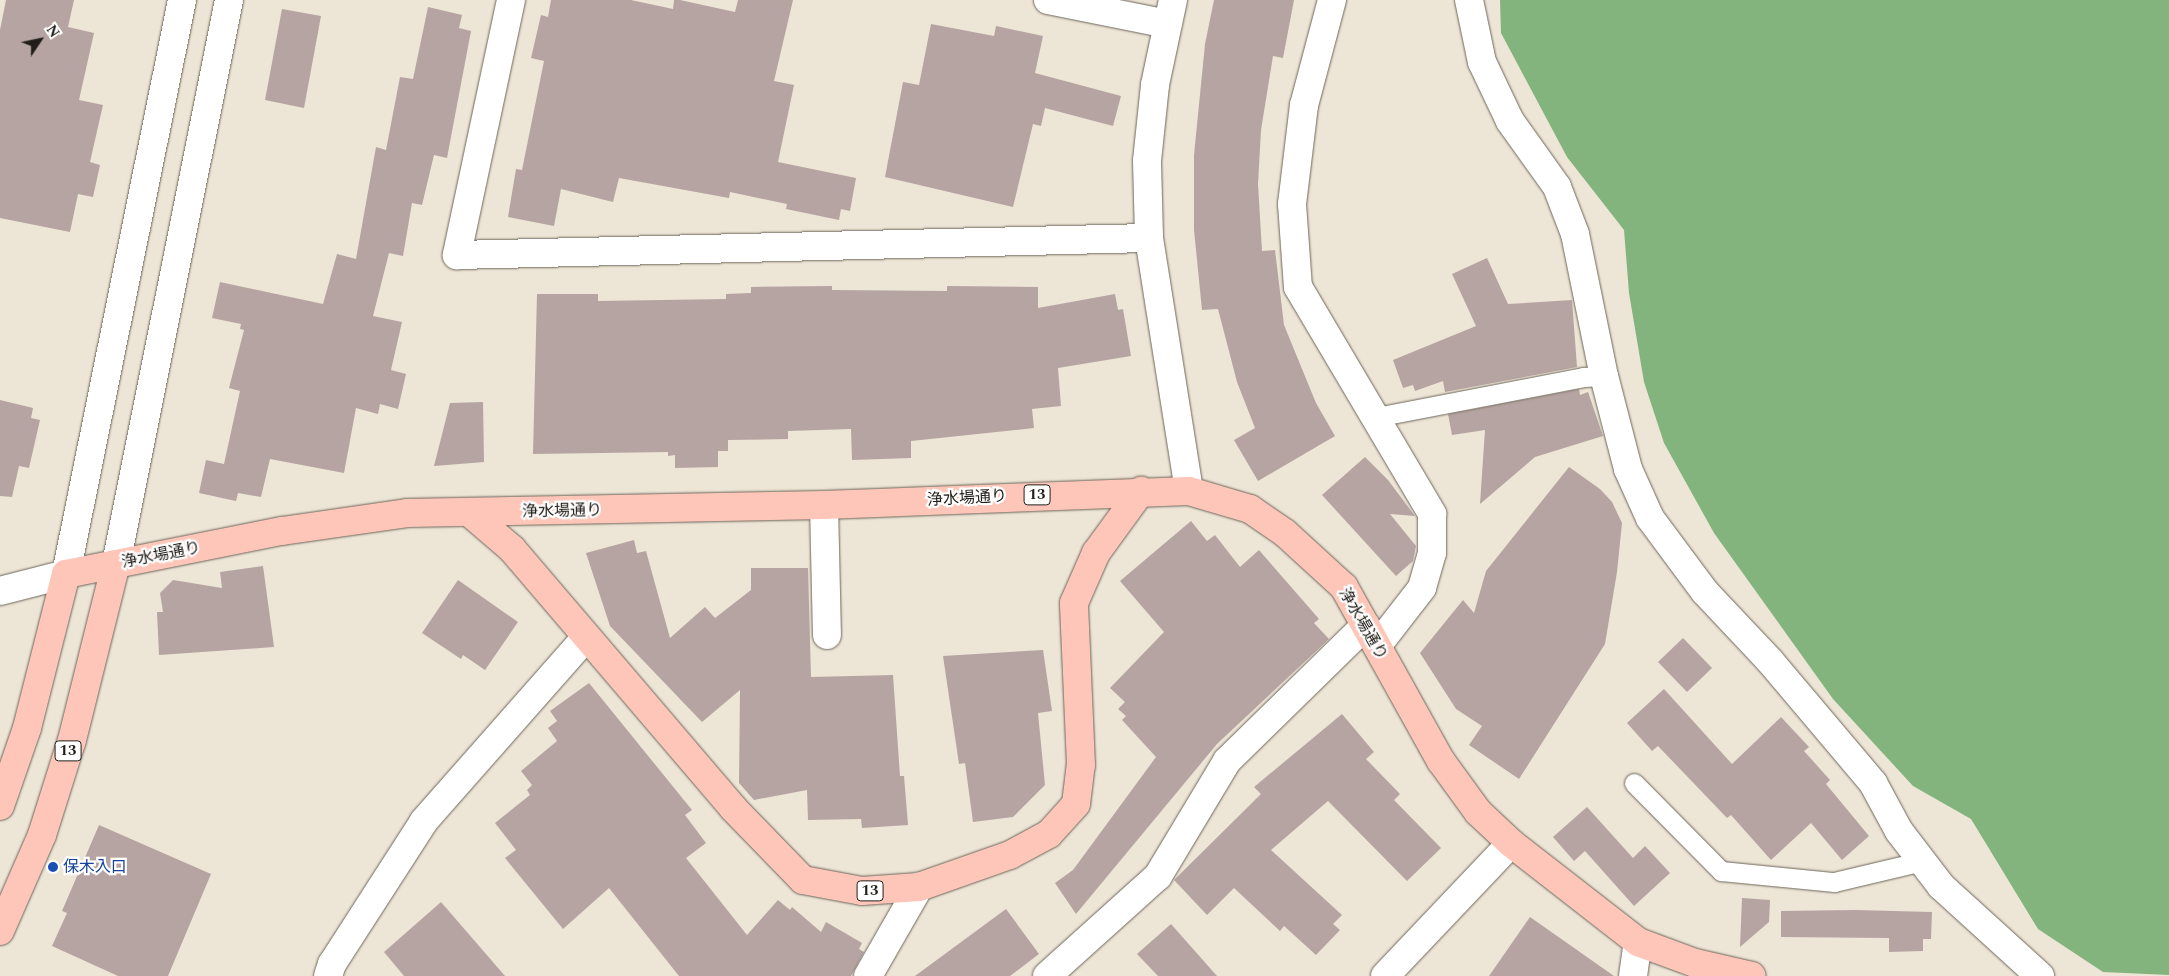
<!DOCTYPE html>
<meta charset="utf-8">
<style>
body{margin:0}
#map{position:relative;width:2169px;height:976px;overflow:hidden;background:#ede5d6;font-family:Spectral,"Noto Sans JP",serif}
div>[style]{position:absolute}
.forest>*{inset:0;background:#84b47e}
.building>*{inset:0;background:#b6a4a2}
.roads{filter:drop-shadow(0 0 1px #6d6659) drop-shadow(0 0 1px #6d6659)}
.lane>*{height:19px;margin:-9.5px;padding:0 9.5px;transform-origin:9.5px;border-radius:9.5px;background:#fff}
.street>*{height:28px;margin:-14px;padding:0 14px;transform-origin:14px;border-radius:14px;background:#fff}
.secondary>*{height:28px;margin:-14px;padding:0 14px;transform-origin:14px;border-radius:14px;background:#fff}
.primary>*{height:28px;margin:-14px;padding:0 14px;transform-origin:14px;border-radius:14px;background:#fdc6b9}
.dots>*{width:14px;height:14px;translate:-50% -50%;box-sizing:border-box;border:2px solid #fff;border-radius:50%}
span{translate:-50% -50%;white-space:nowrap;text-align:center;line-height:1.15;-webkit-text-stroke:4.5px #fff;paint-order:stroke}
.shield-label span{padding:1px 4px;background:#fff;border:1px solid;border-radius:4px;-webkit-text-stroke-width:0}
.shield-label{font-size:15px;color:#211e19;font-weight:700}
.street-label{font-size:16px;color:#211e19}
.transit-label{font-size:16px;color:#164399}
.left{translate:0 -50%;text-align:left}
.north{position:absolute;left:15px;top:15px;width:50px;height:50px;-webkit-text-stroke:4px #fff;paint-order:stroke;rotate:56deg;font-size:14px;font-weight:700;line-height:20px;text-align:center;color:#211e19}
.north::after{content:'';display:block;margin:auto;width:18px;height:22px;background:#211e19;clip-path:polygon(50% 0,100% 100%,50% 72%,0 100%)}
</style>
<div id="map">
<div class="forest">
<div style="clip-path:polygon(1500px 0,2169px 0,2169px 975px,2103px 972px,2038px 929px,1971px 819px,1913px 786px,1833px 699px,1714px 533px,1664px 443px,1644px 382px,1629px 293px,1624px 230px,1567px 157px,1501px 33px)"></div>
</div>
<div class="building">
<div style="clip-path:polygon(6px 0,74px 0,68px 27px,94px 33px,79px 100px,103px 105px,90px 162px,100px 165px,93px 197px,78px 194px,70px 232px,0 218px,0 30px)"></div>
<div style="clip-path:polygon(551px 0,631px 0,673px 9px,674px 0,680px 0,735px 12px,738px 0,793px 0,774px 81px,794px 85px,778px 162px,856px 178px,850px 211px,841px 209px,839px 220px,786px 209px,787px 204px,730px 192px,729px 198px,619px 178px,613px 202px,561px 189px,554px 226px,508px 217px,516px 169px,522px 170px,544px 61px,531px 58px,541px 15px,548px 17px)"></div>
<div style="clip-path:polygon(1214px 0,1294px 0,1283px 58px,1273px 56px,1261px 130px,1258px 184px,1262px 251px,1275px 250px,1284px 325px,1316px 403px,1335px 436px,1258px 481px,1234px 440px,1255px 428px,1237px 382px,1218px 309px,1202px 310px,1194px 230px,1194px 155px,1205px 44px)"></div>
<div style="clip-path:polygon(428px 7px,462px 15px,459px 28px,471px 31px,447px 158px,434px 155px,422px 205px,412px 203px,403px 256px,389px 253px,373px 316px,402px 322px,391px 370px,406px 374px,398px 409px,380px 404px,378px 414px,356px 408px,344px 473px,270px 459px,261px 497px,238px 493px,236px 501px,199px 493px,206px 460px,224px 464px,240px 391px,229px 388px,244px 330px,240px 329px,241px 324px,212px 318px,220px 282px,323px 304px,337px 254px,356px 259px,376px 147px,386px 150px,400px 77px,413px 79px)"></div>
<div style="clip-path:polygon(282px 9px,321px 16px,304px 108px,265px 100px)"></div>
<div style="clip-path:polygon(931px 24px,994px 36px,996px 26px,1043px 36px,1035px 73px,1121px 96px,1113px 126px,1045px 108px,1041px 126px,1033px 124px,1013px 207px,885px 177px,903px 82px,919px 85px)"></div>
<div style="clip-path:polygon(1487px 258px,1508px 304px,1572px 300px,1577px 367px,1445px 392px,1443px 381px,1415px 391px,1413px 385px,1403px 388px,1393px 360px,1476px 326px,1452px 274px)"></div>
<div style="clip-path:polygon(832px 286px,832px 290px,947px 291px,947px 286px,1038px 287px,1038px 308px,1115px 294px,1118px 310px,1123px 309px,1131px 356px,1058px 368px,1061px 406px,1032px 409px,1034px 428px,911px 441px,911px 458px,852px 460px,851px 429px,788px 431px,788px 439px,728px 440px,728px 451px,718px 451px,718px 467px,675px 468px,675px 455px,668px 456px,668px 452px,533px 454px,537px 294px,598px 294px,598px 301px,726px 299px,726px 294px,751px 293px,751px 287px)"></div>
<div style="clip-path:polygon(1579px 389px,1580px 395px,1588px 392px,1603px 436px,1535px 457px,1480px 504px,1485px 430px,1452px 435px,1448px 414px)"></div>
<div style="clip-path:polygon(0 400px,33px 408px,31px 418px,40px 420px,29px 468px,19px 466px,12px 497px,0 496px)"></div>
<div style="clip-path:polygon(483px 402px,484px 462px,434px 466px,450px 403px)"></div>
<div style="clip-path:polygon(1365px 457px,1388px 480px,1415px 516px,1390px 514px,1416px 546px,1413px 561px,1396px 576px,1322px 495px)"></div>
<div style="clip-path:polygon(1569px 467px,1600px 489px,1612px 502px,1622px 523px,1617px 572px,1605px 644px,1519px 779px,1469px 745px,1482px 726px,1456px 709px,1420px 653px,1463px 600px,1474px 613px,1486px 571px)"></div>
<div style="clip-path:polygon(1191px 521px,1207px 541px,1215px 535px,1240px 567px,1259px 550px,1319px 619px,1314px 623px,1329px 639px,1217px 744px,1076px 914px,1055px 883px,1073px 870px,1156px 757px,1122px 720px,1126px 716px,1118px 709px,1125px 702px,1110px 688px,1164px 632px,1120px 581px)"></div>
<div style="clip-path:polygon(634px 540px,637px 553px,646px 551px,670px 638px,705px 607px,715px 618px,751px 590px,751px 568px,808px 568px,811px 677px,893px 675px,900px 776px,904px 776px,908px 825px,862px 828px,861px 819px,808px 820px,807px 790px,754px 800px,739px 783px,740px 690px,702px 722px,610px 626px,586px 553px)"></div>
<div style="clip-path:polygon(263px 566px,274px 647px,159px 655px,157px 612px,163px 612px,160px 593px,173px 580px,222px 588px,220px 572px)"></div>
<div style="clip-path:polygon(458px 580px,518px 622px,485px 670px,463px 655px,461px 659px,422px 633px)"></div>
<div style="clip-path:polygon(1683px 638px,1712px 668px,1687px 692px,1658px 662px)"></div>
<div style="clip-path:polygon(1043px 650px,1052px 711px,1038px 713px,1045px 785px,1013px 817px,973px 822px,965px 763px,959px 764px,943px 656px)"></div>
<div style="clip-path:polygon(589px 683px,692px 810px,685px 815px,706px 843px,686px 858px,747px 935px,778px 900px,790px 910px,792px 907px,821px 932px,826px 922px,862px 943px,859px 949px,864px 952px,851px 976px,679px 976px,609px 888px,563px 929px,505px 858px,516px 850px,495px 823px,530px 795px,527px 790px,532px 785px,521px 771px,557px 741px,548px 728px,557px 721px,550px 711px)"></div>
<div style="clip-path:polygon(1664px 689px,1732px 764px,1781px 717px,1809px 747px,1804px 751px,1830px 780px,1826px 784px,1869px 836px,1842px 860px,1811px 823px,1771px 860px,1731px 815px,1727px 818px,1658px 746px,1652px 751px,1627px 723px)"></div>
<div style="clip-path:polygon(1342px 714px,1374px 752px,1366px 759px,1400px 794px,1394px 800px,1441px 848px,1407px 881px,1328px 801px,1271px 850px,1342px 915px,1333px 924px,1340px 930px,1316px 955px,1284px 926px,1280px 931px,1234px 888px,1207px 915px,1174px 880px,1261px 794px,1254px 787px)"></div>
<div style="clip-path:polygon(1587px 807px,1633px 858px,1645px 846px,1670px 873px,1634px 906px,1585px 851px,1574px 861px,1553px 837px)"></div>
<div style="clip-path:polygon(99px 825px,211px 874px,168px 976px,118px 976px,52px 946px,67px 913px,62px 911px)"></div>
<div style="clip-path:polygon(1742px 898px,1770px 900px,1769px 922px,1740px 947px)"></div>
<div style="clip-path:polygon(441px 902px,505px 976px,404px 976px,384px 952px)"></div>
<div style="clip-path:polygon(1006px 909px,1039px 954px,1010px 976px,915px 976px)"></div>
<div style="clip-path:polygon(1855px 910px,1932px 912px,1931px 939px,1923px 939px,1923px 951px,1889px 952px,1889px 938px,1781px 937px,1781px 911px)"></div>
<div style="clip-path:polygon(1530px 917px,1614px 976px,1489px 976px)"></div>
<div style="clip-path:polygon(1171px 924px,1217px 976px,1158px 976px,1137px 954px)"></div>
</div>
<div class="roads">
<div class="lane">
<div style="left:1376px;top:417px;width:211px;rotate:-10.9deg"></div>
<div style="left:1583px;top:377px;width:21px;rotate:-3deg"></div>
<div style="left:1634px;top:783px;width:124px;rotate:45.3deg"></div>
<div style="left:1721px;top:871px;width:114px;rotate:5.6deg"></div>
<div style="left:1834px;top:882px;width:90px;rotate:-13.4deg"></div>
</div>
<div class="street">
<div style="left:511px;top:0;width:261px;rotate:102deg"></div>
<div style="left:457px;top:255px;width:692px;rotate:-1.41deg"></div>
<div style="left:1048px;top:0;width:122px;rotate:11.3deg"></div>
<div style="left:1332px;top:0;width:109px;rotate:104.9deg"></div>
<div style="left:1304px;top:105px;width:100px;rotate:96.9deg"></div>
<div style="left:1292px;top:204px;width:83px;rotate:85.9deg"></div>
<div style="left:1298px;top:287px;width:264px;rotate:59.4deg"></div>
<div style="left:1432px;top:514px;width:39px;rotate:90deg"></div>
<div style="left:1432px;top:553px;width:36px;rotate:106deg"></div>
<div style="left:1422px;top:588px;width:73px;rotate:127.8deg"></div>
<div style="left:1469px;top:0;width:63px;rotate:78.2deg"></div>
<div style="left:1482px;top:62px;width:65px;rotate:64.6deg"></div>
<div style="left:1510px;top:121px;width:81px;rotate:54.5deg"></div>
<div style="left:1557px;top:187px;width:50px;rotate:69deg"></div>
<div style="left:1575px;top:234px;width:145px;rotate:78.5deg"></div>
<div style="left:1604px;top:376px;width:96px;rotate:75.5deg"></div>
<div style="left:1628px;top:469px;width:54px;rotate:65.8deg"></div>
<div style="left:1650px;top:518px;width:92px;rotate:53.4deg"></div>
<div style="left:1705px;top:592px;width:95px;rotate:46.7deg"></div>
<div style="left:1770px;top:661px;width:160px;rotate:49.8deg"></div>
<div style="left:1873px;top:783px;width:55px;rotate:61.6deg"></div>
<div style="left:1899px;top:831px;width:69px;rotate:52.6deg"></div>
<div style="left:1941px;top:886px;width:134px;rotate:42.3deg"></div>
<div style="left:824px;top:505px;width:130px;rotate:88.7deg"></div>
<div style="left:328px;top:976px;width:13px;rotate:-72deg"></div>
<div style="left:332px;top:964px;width:170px;rotate:-57.2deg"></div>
<div style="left:424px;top:821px;width:245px;rotate:-48.6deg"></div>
<div style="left:868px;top:976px;width:103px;rotate:-60.2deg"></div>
<div style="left:1047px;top:976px;width:149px;rotate:-42deg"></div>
<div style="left:1158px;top:876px;width:134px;rotate:-59deg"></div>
<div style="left:1227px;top:761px;width:194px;rotate:-44.4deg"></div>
<div style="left:1633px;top:976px;width:34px;rotate:-82deg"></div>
</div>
<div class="secondary">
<div style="left:1173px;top:0;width:87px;rotate:102deg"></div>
<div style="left:1155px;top:85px;width:76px;rotate:96deg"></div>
<div style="left:1147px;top:161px;width:77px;rotate:88.5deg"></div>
<div style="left:1149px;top:238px;width:256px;rotate:81deg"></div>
<div style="left:116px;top:564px;width:575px;rotate:-78.67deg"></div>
<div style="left:0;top:591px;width:68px;rotate:-14.4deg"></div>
<div style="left:66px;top:574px;width:586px;rotate:-78.57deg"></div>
<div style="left:1385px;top:976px;width:183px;rotate:-46.5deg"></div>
</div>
<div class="primary">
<div style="left:470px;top:513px;width:55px;rotate:40.6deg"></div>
<div style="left:512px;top:549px;width:340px;rotate:49.5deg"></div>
<div style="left:733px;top:808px;width:100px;rotate:45.8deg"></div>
<div style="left:803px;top:880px;width:60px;rotate:10.6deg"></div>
<div style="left:862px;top:891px;width:57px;rotate:-4deg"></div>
<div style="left:919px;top:887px;width:96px;rotate:-19.4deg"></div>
<div style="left:1010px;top:855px;width:44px;rotate:-28.3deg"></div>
<div style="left:1049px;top:834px;width:40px;rotate:-48deg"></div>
<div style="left:1076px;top:804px;width:39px;rotate:-83deg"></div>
<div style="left:1081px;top:765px;width:162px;rotate:-92.5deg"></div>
<div style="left:1074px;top:603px;width:55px;rotate:-66.3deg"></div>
<div style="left:1096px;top:553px;width:77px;rotate:-54deg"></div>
<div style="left:0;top:806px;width:83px;rotate:-70.9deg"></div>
<div style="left:27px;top:728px;width:159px;rotate:-75.8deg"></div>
<div style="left:66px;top:574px;width:220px;rotate:-11.3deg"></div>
<div style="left:282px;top:531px;width:126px;rotate:-8.2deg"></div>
<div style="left:407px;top:513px;width:417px;rotate:-1.1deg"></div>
<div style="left:824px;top:505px;width:365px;rotate:-2.2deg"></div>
<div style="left:1189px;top:491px;width:64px;rotate:16.4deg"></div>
<div style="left:1250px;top:509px;width:42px;rotate:34.4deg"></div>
<div style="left:1285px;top:533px;width:80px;rotate:42.5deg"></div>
<div style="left:1344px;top:587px;width:199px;rotate:60.9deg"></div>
<div style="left:1441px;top:761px;width:63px;rotate:54deg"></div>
<div style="left:1478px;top:812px;width:45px;rotate:43.2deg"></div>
<div style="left:1511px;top:843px;width:161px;rotate:37.9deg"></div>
<div style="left:1638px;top:942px;width:61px;rotate:20.2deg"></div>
<div style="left:1695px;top:963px;width:58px;rotate:12.8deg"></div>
<div style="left:0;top:931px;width:105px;rotate:-66.4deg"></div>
<div style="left:42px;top:835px;width:100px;rotate:-72.5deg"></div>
<div style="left:72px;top:740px;width:181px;rotate:-76deg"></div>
</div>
</div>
<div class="dots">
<div style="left:53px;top:867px;background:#1a4fb4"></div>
</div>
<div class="shield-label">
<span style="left:1037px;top:495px">13</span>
<span style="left:68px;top:751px">13</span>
<span style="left:870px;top:891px">13</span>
</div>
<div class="street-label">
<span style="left:967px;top:498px;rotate:-3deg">浄水場通り</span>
<span style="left:562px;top:511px;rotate:-1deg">浄水場通り</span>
<span style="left:161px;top:555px;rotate:-11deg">浄水場通り</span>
<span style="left:1363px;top:624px;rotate:60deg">浄水場通り</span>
</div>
<div class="transit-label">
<span class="left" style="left:63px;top:867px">保木入口</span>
</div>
<div class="north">N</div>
</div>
